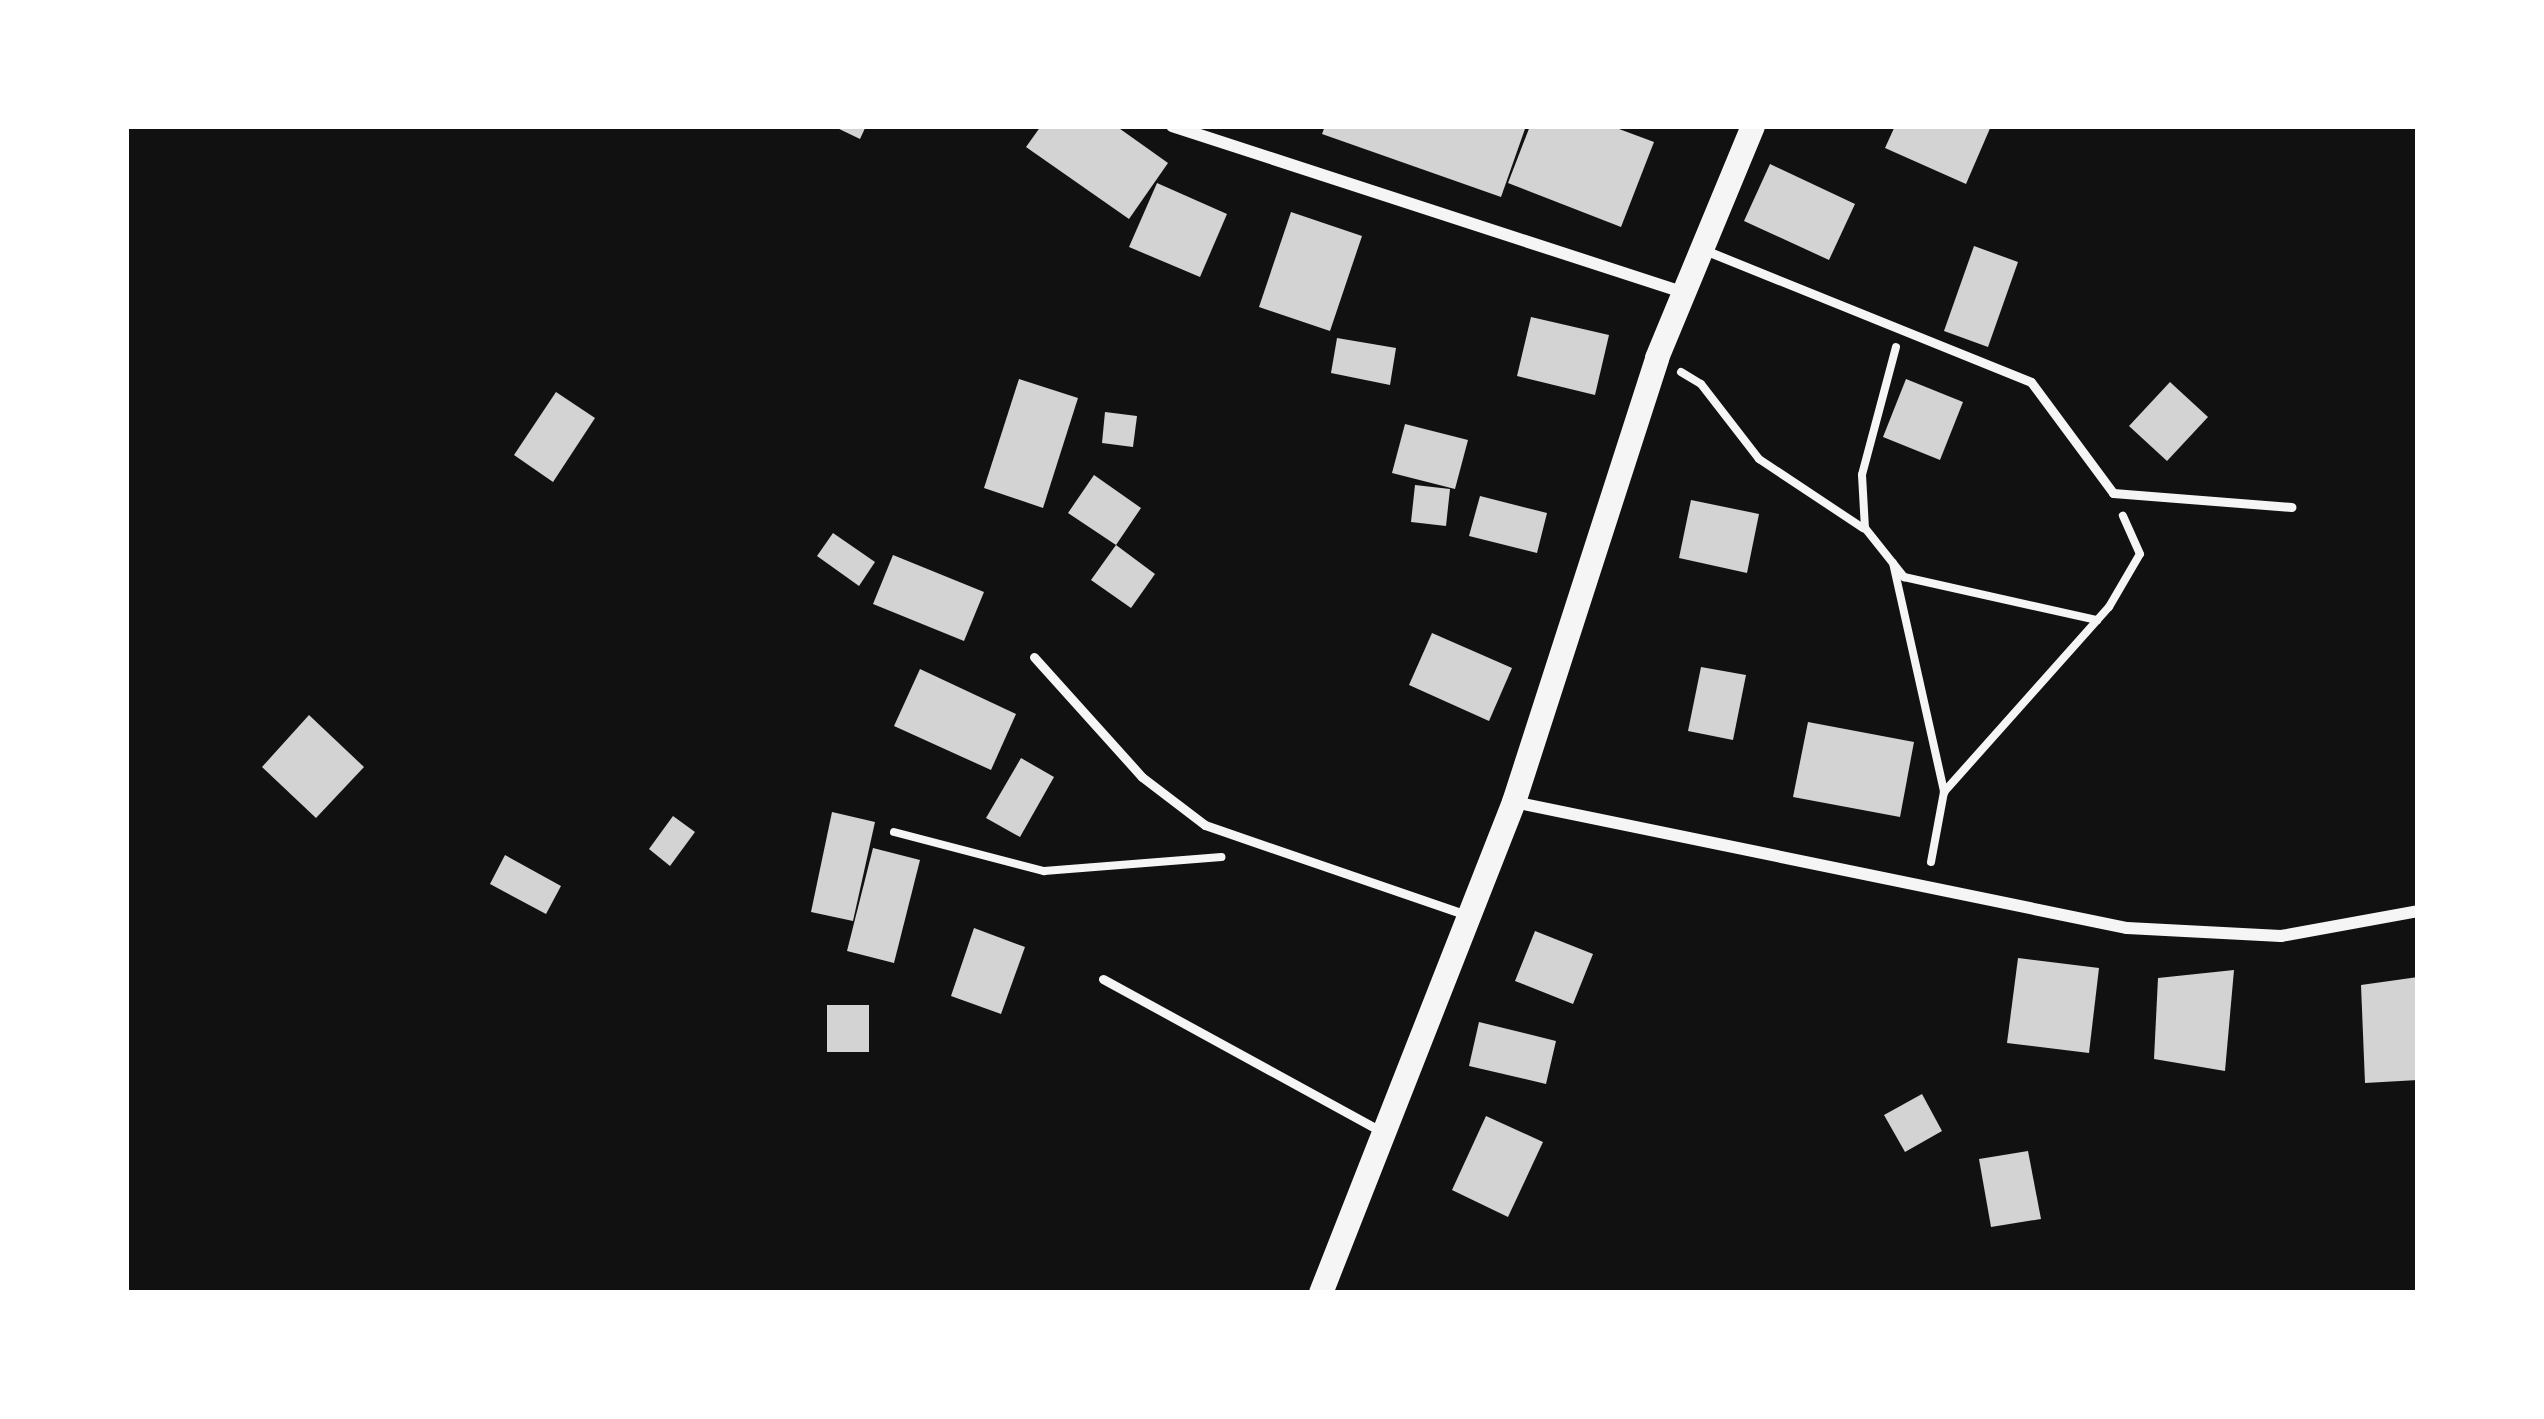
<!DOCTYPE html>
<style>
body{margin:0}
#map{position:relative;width:2544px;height:1419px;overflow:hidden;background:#111;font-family:Inter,sans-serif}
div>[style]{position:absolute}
.building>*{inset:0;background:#d3d3d3}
.path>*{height:8px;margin:-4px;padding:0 4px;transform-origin:4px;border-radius:4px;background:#f5f5f5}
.service>*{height:9px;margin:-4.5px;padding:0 4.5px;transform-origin:4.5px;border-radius:4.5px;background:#f5f5f5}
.minor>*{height:12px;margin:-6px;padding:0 6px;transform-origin:6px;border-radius:6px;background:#f5f5f5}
.secondary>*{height:24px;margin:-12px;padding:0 12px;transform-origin:12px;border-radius:12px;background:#f5f5f5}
span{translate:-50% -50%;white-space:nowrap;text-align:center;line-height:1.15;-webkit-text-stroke:10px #fff;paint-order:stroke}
.frame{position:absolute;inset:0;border:129px solid #fff;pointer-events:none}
</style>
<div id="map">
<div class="building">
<div style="clip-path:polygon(833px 126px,866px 126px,860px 139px)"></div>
<div style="clip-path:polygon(1041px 126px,1116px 126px,1168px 163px,1129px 219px,1026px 147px)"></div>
<div style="clip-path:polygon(1325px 126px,1526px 126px,1501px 197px,1322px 134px)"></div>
<div style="clip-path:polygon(1530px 126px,1611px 126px,1654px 142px,1621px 227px,1508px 183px)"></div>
<div style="clip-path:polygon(1895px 126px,1991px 126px,1966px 184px,1885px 148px)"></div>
<div style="clip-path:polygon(1770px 164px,1855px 204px,1829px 260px,1744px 221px)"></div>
<div style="clip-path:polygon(1157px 183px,1227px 214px,1200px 277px,1129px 247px)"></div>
<div style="clip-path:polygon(1291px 212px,1362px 236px,1330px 331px,1259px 307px)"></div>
<div style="clip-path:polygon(1974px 246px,2018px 262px,1988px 347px,1944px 331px)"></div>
<div style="clip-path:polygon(1531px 317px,1609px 335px,1595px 395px,1517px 376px)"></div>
<div style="clip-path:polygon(1337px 338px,1396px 348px,1390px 385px,1331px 373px)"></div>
<div style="clip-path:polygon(1019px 379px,1078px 398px,1043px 508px,984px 488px)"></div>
<div style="clip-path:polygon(1906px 379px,1963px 402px,1940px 460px,1883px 437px)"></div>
<div style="clip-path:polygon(2170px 382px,2208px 417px,2167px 461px,2129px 426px)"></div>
<div style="clip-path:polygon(556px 392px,595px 418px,553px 482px,514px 455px)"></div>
<div style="clip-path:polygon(1105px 412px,1137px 416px,1133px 447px,1102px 443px)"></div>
<div style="clip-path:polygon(1405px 424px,1468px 440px,1455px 489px,1392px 473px)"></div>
<div style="clip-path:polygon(1094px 475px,1141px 508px,1116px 545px,1068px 513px)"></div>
<div style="clip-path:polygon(1415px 485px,1450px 489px,1446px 526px,1411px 522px)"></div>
<div style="clip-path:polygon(1480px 496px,1547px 513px,1537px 553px,1469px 536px)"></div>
<div style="clip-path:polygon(1691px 500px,1759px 514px,1747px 573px,1679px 558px)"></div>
<div style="clip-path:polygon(833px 533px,875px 562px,859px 586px,817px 556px)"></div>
<div style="clip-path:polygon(1116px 545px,1155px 574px,1131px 608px,1091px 580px)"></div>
<div style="clip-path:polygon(893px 555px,984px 592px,964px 641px,873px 604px)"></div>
<div style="clip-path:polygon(1432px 633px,1512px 668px,1489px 721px,1409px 685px)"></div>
<div style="clip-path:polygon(1701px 667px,1746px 675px,1733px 740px,1688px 731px)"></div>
<div style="clip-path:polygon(920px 669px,1016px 714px,991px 770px,894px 726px)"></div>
<div style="clip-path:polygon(309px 715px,364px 767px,316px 818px,262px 767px)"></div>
<div style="clip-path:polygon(1808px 722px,1914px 742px,1900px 817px,1793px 797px)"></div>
<div style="clip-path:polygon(1021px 758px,1054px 777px,1020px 837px,986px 818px)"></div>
<div style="clip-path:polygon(832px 812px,875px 822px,853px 921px,811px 912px)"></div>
<div style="clip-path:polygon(673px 816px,695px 832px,670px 866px,649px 849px)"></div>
<div style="clip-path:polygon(873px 848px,920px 860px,894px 963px,847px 951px)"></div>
<div style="clip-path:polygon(505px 855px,561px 886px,546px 914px,490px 884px)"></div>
<div style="clip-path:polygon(974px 928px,1025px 947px,1001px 1014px,951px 996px)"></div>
<div style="clip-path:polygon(1535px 931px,1593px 954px,1573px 1004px,1515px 981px)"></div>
<div style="clip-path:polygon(2018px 958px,2099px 968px,2089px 1053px,2007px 1043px)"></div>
<div style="clip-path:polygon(2234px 970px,2225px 1071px,2154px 1059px,2158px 978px)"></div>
<div style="clip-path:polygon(2418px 977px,2418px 1080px,2365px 1083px,2361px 985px)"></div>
<div style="clip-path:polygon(827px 1005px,869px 1005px,869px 1052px,827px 1052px)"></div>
<div style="clip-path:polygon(1479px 1022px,1556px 1041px,1546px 1084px,1469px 1066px)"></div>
<div style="clip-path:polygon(1922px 1094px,1942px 1131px,1905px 1152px,1884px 1115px)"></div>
<div style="clip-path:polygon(1486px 1116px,1543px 1142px,1508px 1217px,1452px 1190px)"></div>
<div style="clip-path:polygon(2028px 1151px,2041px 1219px,1991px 1227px,1979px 1159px)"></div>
</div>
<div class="path">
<div style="left:1896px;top:347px;width:132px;rotate:104.9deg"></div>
<div style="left:1862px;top:475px;width:53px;rotate:86.8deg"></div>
<div style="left:1865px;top:528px;width:63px;rotate:51.5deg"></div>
<div style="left:1904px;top:577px;width:198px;rotate:12.6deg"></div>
<div style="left:1681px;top:372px;width:23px;rotate:31deg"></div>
<div style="left:1701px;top:384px;width:95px;rotate:52.3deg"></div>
<div style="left:1759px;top:459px;width:125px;rotate:33.6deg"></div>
<div style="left:1893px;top:563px;width:235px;rotate:77.4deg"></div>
<div style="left:1944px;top:792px;width:248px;rotate:-48.3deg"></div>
<div style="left:2109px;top:607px;width:61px;rotate:-59.7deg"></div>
<div style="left:2140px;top:554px;width:42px;rotate:-114.1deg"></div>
<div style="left:894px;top:832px;width:155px;rotate:14.6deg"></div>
<div style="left:1044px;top:871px;width:178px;rotate:-4.5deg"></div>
<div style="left:1931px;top:862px;width:71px;rotate:-79.5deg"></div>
</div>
<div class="service">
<div style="left:1707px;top:251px;width:349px;rotate:22deg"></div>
<div style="left:2031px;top:382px;width:138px;rotate:53.5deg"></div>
<div style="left:2113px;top:493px;width:179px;rotate:4.5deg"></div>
<div style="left:1034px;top:657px;width:161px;rotate:48deg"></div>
<div style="left:1142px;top:777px;width:79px;rotate:37.3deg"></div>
<div style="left:1205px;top:825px;width:276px;rotate:19deg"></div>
<div style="left:1103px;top:979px;width:318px;rotate:28.7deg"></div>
</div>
<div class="minor">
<div style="left:1172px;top:126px;width:536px;rotate:18.03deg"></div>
<div style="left:1514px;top:802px;width:626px;rotate:11.62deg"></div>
<div style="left:2127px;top:928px;width:154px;rotate:3deg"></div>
<div style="left:2281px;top:936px;width:139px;rotate:-10.3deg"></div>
</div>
<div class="secondary">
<div style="left:1321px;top:1293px;width:528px;rotate:-68.54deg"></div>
<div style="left:1514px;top:802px;width:466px;rotate:-72.1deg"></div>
<div style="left:1657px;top:358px;width:251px;rotate:-67.5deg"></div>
</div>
<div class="frame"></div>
</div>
